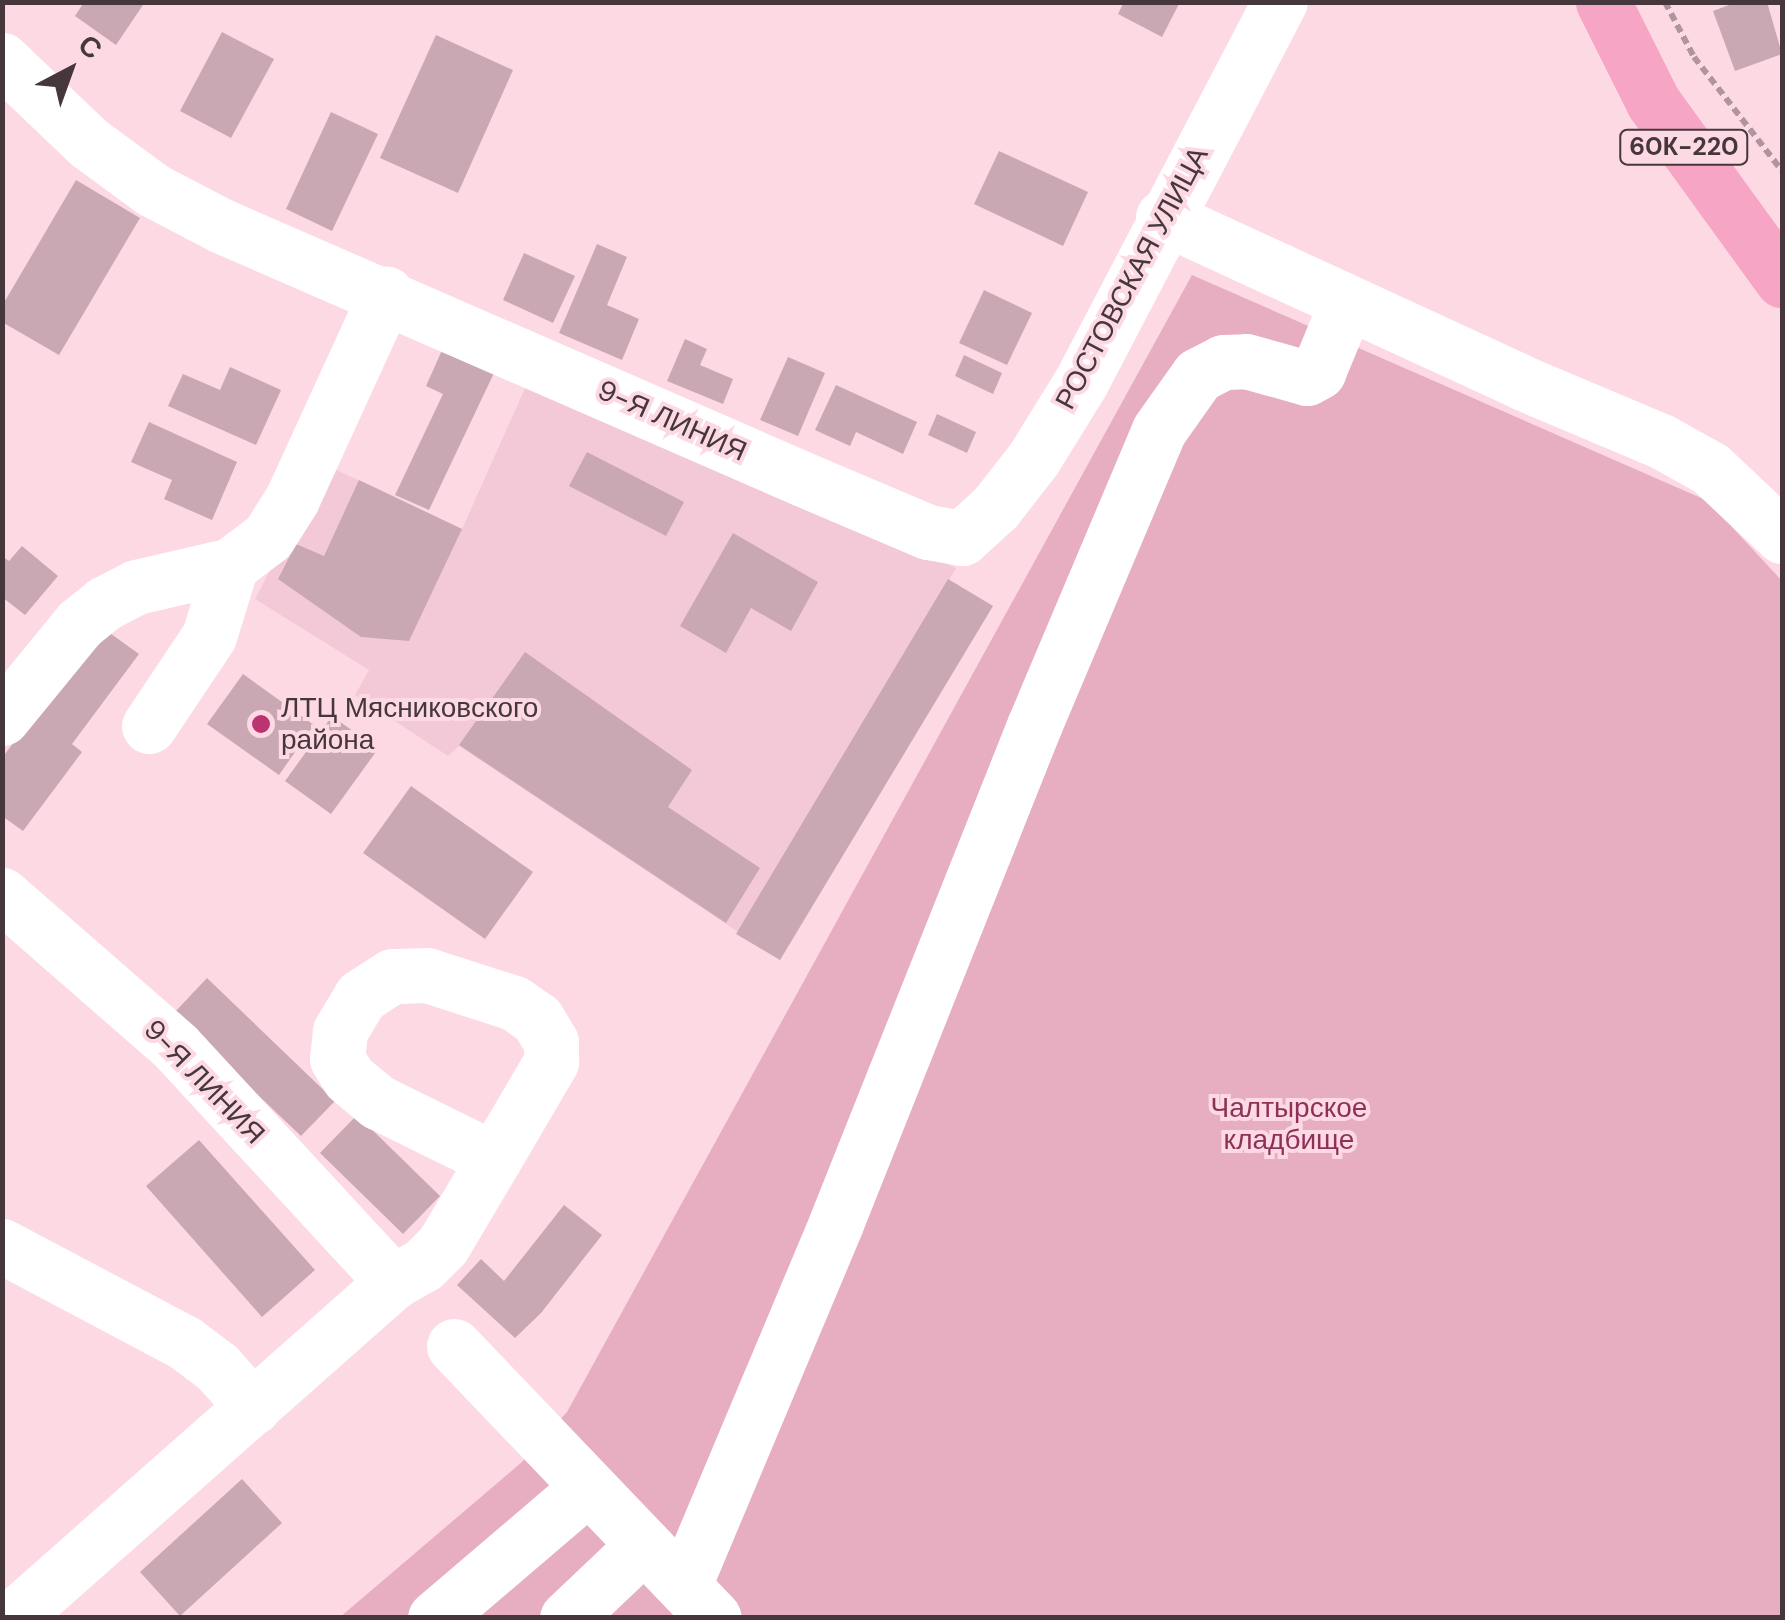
<!DOCTYPE html>
<meta charset="utf-8">
<style>
body{margin:0}
#map{position:relative;width:1785px;height:1620px;overflow:hidden;background:#fdd9e4;font-family:"DM Sans",sans-serif}
div>[style]{position:absolute}
.built>*{inset:0;background:#f4c9d7}
.green>*{inset:0;background:#e7adc0}
.building>*{inset:0;background:#caa8b3}
.path>*{height:6px;margin-top:-3px;transform-origin:0;background:repeating-linear-gradient(90deg,#b0959e 0 8px,transparent 0 13px)}
.minor>*{height:55px;margin:-27.5px;padding:0 27.5px;transform-origin:27.5px;border-radius:27.5px;background:#fff}
.major>*{height:55px;margin:-27.5px;padding:0 27.5px;transform-origin:27.5px;border-radius:27.5px;background:#f6a5c5}
.dots>*{width:28px;height:28px;translate:-50% -50%;box-sizing:border-box;border:5px solid #fdd9e4;border-radius:50%}
span{translate:-50% -50%;white-space:nowrap;text-align:center;line-height:1.15;-webkit-text-stroke:8px #fdd9e4;paint-order:stroke}
.shield-label span{padding:2px 8px;background:#fdd9e4;border:2px solid;border-radius:8px;-webkit-text-stroke-width:0}
.shield-label{font-size:25px;color:#45373c;font-weight:700}
.street-label{font-size:28px;color:#45373c}
.poi-label{font-size:28px;color:#45373c}
.left{translate:0 -50%;text-align:left}
.park-label{font-size:28px;color:#8d3158}
.frame{position:absolute;inset:0;border:5px solid #45373c;pointer-events:none}
.north{position:absolute;left:20px;top:20px;width:100px;height:100px;-webkit-text-stroke:8px #fdd9e4;paint-order:stroke;rotate:41deg;font-size:28px;font-weight:700;line-height:40px;text-align:center;color:#45373c}
.north::after{content:'';display:block;margin:auto;width:35px;height:45px;background:#45373c;clip-path:polygon(50% 0,100% 100%,50% 72%,0 100%)}
</style>
<div id="map">
<div class="built">
<div style="clip-path:polygon(531px 375px,956px 568px,949px 580px,993px 606px,780px 960px,459px 746px,448px 756px,355px 695px,369px 670px,255px 599px,326px 465px,462px 529px)"></div>
</div>
<div class="green">
<div style="clip-path:polygon(1192px 275px,1708px 501px,1782px 581px,1782px 1617px,339px 1618px,522px 1462px,567px 1412px)"></div>
</div>
<div class="building">
<div style="clip-path:polygon(84px 2px,145px 2px,116px 45px,75px 16px)"></div>
<div style="clip-path:polygon(1124px 2px,1180px 2px,1162px 37px,1118px 14px)"></div>
<div style="clip-path:polygon(1737px 2px,1767px 2px,1782px 54px,1735px 71px,1713px 11px)"></div>
<div style="clip-path:polygon(222px 32px,274px 59px,231px 138px,180px 111px)"></div>
<div style="clip-path:polygon(436px 35px,513px 70px,458px 193px,380px 158px)"></div>
<div style="clip-path:polygon(331px 112px,378px 134px,332px 231px,286px 209px)"></div>
<div style="clip-path:polygon(999px 151px,1088px 192px,1063px 246px,974px 204px)"></div>
<div style="clip-path:polygon(76px 180px,140px 218px,59px 355px,2px 322px,2px 306px)"></div>
<div style="clip-path:polygon(597px 244px,627px 257px,607px 305px,639px 319px,622px 360px,559px 333px)"></div>
<div style="clip-path:polygon(524px 253px,575px 276px,553px 323px,503px 300px)"></div>
<div style="clip-path:polygon(984px 290px,1032px 313px,1007px 365px,959px 343px)"></div>
<div style="clip-path:polygon(685px 339px,707px 349px,700px 365px,733px 379px,723px 404px,667px 381px)"></div>
<div style="clip-path:polygon(443px 348px,494px 373px,429px 510px,395px 495px,443px 394px,426px 386px)"></div>
<div style="clip-path:polygon(964px 355px,1002px 373px,993px 394px,955px 376px)"></div>
<div style="clip-path:polygon(788px 357px,825px 373px,798px 436px,760px 420px)"></div>
<div style="clip-path:polygon(230px 367px,281px 390px,256px 445px,168px 406px,183px 374px,220px 390px)"></div>
<div style="clip-path:polygon(836px 385px,917px 422px,903px 454px,856px 432px,850px 446px,815px 430px)"></div>
<div style="clip-path:polygon(937px 414px,976px 432px,967px 453px,928px 435px)"></div>
<div style="clip-path:polygon(149px 422px,237px 462px,212px 520px,164px 499px,172px 480px,131px 462px)"></div>
<div style="clip-path:polygon(587px 452px,684px 502px,666px 536px,569px 486px)"></div>
<div style="clip-path:polygon(359px 480px,462px 529px,409px 641px,361px 637px,278px 579px,296px 544px,324px 556px)"></div>
<div style="clip-path:polygon(733px 533px,818px 582px,791px 631px,751px 608px,726px 653px,680px 626px)"></div>
<div style="clip-path:polygon(22px 546px,58px 576px,25px 615px,2px 597px,2px 556px,9px 561px)"></div>
<div style="clip-path:polygon(948px 579px,993px 606px,780px 960px,736px 934px)"></div>
<div style="clip-path:polygon(100px 626px,139px 654px,72px 744px,82px 752px,23px 831px,2px 816px,2px 758px)"></div>
<div style="clip-path:polygon(525px 652px,692px 770px,668px 807px,760px 868px,726px 923px,459px 745px)"></div>
<div style="clip-path:polygon(243px 674px,314px 725px,279px 775px,207px 724px)"></div>
<div style="clip-path:polygon(332px 716px,378px 749px,331px 814px,285px 781px)"></div>
<div style="clip-path:polygon(411px 786px,533px 872px,485px 939px,363px 853px)"></div>
<div style="clip-path:polygon(207px 978px,335px 1101px,301px 1136px,173px 1014px)"></div>
<div style="clip-path:polygon(357px 1115px,440px 1196px,403px 1234px,320px 1153px)"></div>
<div style="clip-path:polygon(199px 1140px,315px 1270px,262px 1317px,146px 1186px)"></div>
<div style="clip-path:polygon(564px 1205px,602px 1235px,541px 1313px,515px 1338px,457px 1285px,481px 1259px,504px 1281px)"></div>
<div style="clip-path:polygon(242px 1479px,282px 1523px,180px 1616px,140px 1572px)"></div>
</div>
<div class="path">
<div style="left:1665px;top:2px;width:62px;rotate:62.2deg"></div>
<div style="left:1694px;top:57px;width:144px;rotate:52.3deg"></div>
</div>
<div class="minor">
<div style="left:2px;top:60px;width:120px;rotate:43.7deg"></div>
<div style="left:89px;top:143px;width:79px;rotate:36.3deg"></div>
<div style="left:153px;top:190px;width:78px;rotate:27.6deg"></div>
<div style="left:222px;top:226px;width:634px;rotate:23.53deg"></div>
<div style="left:803px;top:479px;width:136px;rotate:23deg"></div>
<div style="left:928px;top:532px;width:35px;rotate:10deg"></div>
<div style="left:962px;top:538px;width:45px;rotate:-42.3deg"></div>
<div style="left:995px;top:508px;width:63px;rotate:-52deg"></div>
<div style="left:1034px;top:458px;width:89px;rotate:-58.3deg"></div>
<div style="left:1081px;top:382px;width:429px;rotate:-62.4deg"></div>
<div style="left:1163px;top:217px;width:394px;rotate:24.7deg"></div>
<div style="left:1521px;top:382px;width:152px;rotate:22.9deg"></div>
<div style="left:1661px;top:441px;width:57px;rotate:29.2deg"></div>
<div style="left:1711px;top:469px;width:98px;rotate:43.3deg"></div>
<div style="left:2px;top:718px;width:122px;rotate:-50.7deg"></div>
<div style="left:79px;top:624px;width:33px;rotate:-39deg"></div>
<div style="left:105px;top:603px;width:35px;rotate:-27deg"></div>
<div style="left:136px;top:587px;width:98px;rotate:-13deg"></div>
<div style="left:231px;top:565px;width:46px;rotate:-37.1deg"></div>
<div style="left:268px;top:537px;width:45px;rotate:-57.7deg"></div>
<div style="left:292px;top:499px;width:226px;rotate:-65.4deg"></div>
<div style="left:149px;top:726px;width:108px;rotate:-56.3deg"></div>
<div style="left:209px;top:636px;width:74px;rotate:-72.8deg"></div>
<div style="left:2px;top:895px;width:231px;rotate:41.1deg"></div>
<div style="left:176px;top:1047px;width:320px;rotate:47.3deg"></div>
<div style="left:2px;top:1246px;width:207px;rotate:27.9deg"></div>
<div style="left:185px;top:1343px;width:40px;rotate:37deg"></div>
<div style="left:217px;top:1367px;width:54px;rotate:48deg"></div>
<div style="left:454px;top:1346px;width:376px;rotate:46.3deg"></div>
<div style="left:684px;top:1585px;width:393px;rotate:-67.2deg"></div>
<div style="left:836px;top:1223px;width:535px;rotate:-68.28deg"></div>
<div style="left:1034px;top:726px;width:321px;rotate:-67.1deg"></div>
<div style="left:1159px;top:430px;width:67px;rotate:-54.7deg"></div>
<div style="left:1198px;top:375px;width:28px;rotate:-27deg"></div>
<div style="left:1223px;top:362px;width:23px;rotate:-2deg"></div>
<div style="left:1246px;top:361px;width:63px;rotate:15.6deg"></div>
<div style="left:1307px;top:378px;width:13px;rotate:-29deg"></div>
<div style="left:1318px;top:372px;width:76px;rotate:-67.5deg"></div>
<div style="left:13px;top:1618px;width:507px;rotate:-41.48deg"></div>
<div style="left:393px;top:1282px;width:34px;rotate:-30deg"></div>
<div style="left:423px;top:1265px;width:28px;rotate:-45deg"></div>
<div style="left:443px;top:1245px;width:100px;rotate:-59.3deg"></div>
<div style="left:494px;top:1159px;width:113px;rotate:-59.6deg"></div>
<div style="left:551px;top:1062px;width:20px;rotate:-90deg"></div>
<div style="left:551px;top:1042px;width:27px;rotate:-121deg"></div>
<div style="left:537px;top:1019px;width:28px;rotate:-145deg"></div>
<div style="left:514px;top:1003px;width:91px;rotate:-162.2deg"></div>
<div style="left:427px;top:975px;width:35px;rotate:178deg"></div>
<div style="left:392px;top:976px;width:37px;rotate:147deg"></div>
<div style="left:361px;top:996px;width:41px;rotate:121deg"></div>
<div style="left:340px;top:1031px;width:28px;rotate:96deg"></div>
<div style="left:337px;top:1059px;width:22px;rotate:58deg"></div>
<div style="left:349px;top:1078px;width:38px;rotate:40deg"></div>
<div style="left:378px;top:1102px;width:129px;rotate:26.2deg"></div>
<div style="left:435px;top:1618px;width:199px;rotate:-40.5deg"></div>
<div style="left:567px;top:1618px;width:106px;rotate:-43.5deg"></div>
</div>
<div class="major">
<div style="left:1603px;top:2px;width:112px;rotate:63.4deg"></div>
<div style="left:1653px;top:102px;width:220px;rotate:54.1deg"></div>
</div>
<div class="dots">
<div style="left:261px;top:724px;background:#bc3371"></div>
</div>
<div class="shield-label">
<span style="left:1684px;top:147px">60К-220</span>
</div>
<div class="street-label">
<span style="left:1132px;top:278px;rotate:-62deg">РОСТОВСКАЯ УЛИЦА</span>
<span style="left:672px;top:421px;rotate:24deg">9-Я ЛИНИЯ</span>
<span style="left:204px;top:1082px;rotate:46deg">9-Я ЛИНИЯ</span>
</div>
<div class="poi-label">
<span class="left" style="left:281px;top:724px">ЛТЦ Мясниковского<br>района</span>
</div>
<div class="park-label">
<span style="left:1289px;top:1124px">Чалтырское<br>кладбище</span>
</div>
<div class="frame"></div>
<div class="north">С</div>
</div>
